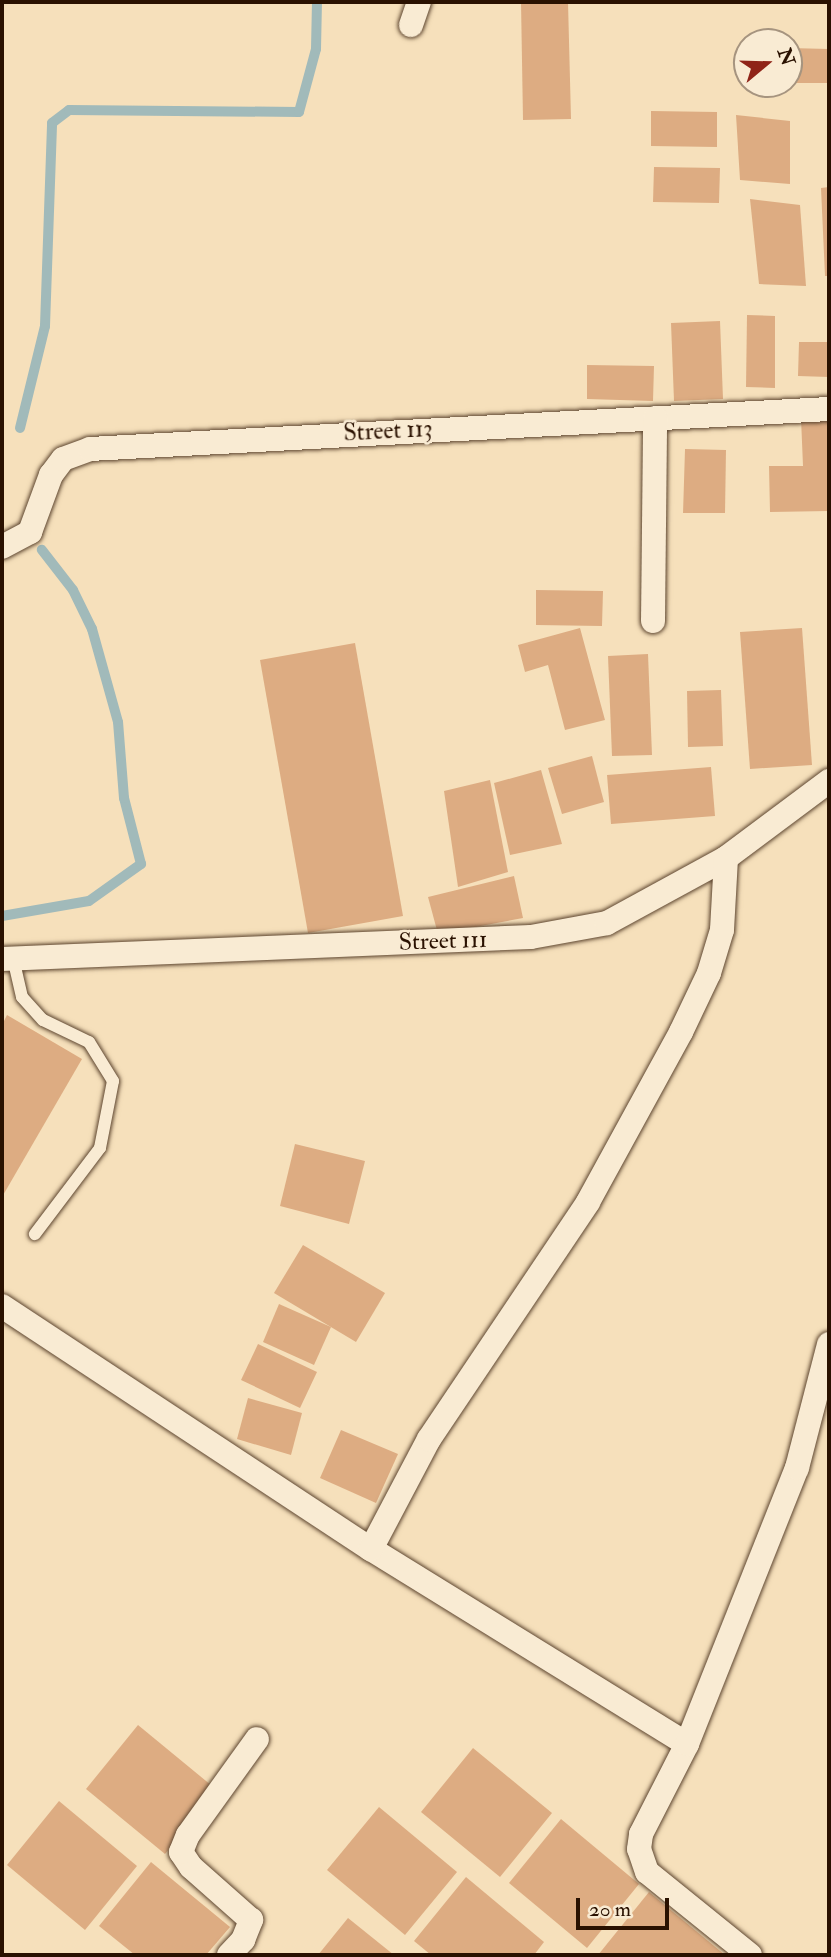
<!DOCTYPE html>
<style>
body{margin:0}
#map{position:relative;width:831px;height:1957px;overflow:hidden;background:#f6e0bb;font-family:"IM FELL Double Pica",serif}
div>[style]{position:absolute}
.stream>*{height:10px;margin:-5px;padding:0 5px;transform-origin:5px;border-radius:5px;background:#a1baba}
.building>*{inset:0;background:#ddac82}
.roads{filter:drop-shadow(0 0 2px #5d452f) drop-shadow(0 0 2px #5d452f)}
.service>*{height:12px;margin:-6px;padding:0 6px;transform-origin:6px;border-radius:6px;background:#f9ebd3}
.minor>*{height:24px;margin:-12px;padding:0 12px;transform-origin:12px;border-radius:12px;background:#f9ebd3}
span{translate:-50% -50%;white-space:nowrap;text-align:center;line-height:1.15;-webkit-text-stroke:5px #f9ebd3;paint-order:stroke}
.street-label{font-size:24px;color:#2a1100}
.frame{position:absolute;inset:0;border:4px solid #2a1100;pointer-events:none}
.north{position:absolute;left:733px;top:28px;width:70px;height:70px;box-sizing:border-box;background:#f9ebd3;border:2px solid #a6947f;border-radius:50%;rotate:71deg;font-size:19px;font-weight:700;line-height:28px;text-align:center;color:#2a1100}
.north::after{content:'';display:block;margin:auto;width:24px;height:32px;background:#8f2418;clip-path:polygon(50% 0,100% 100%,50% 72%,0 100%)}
.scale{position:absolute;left:576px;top:1898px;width:93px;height:32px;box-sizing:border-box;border:4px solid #2a1100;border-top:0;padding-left:9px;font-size:21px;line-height:24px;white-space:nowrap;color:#2a1100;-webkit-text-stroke:5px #f9ebd3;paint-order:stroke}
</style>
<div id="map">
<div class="stream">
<div style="left:20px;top:428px;width:105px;rotate:-76.2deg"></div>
<div style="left:45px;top:326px;width:203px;rotate:-88deg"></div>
<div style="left:52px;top:123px;width:21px;rotate:-37deg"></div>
<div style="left:69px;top:110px;width:230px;rotate:0.5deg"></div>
<div style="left:299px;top:112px;width:65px;rotate:-74.9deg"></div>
<div style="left:316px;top:49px;width:47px;rotate:-88.8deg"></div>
<div style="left:2px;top:916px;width:88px;rotate:-9.8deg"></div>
<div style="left:89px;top:901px;width:64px;rotate:-35.4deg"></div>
<div style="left:141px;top:864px;width:68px;rotate:-104.4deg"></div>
<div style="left:124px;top:798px;width:76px;rotate:-94.5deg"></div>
<div style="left:118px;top:722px;width:97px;rotate:-105.6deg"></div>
<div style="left:92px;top:629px;width:43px;rotate:-116deg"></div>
<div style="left:73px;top:590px;width:51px;rotate:-127.8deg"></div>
</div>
<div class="building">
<div style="clip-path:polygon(521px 2px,568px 2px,571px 119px,523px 120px)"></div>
<div style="clip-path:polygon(789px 48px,829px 49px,829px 83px,789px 83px)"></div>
<div style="clip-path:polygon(651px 111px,717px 112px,717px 147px,651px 146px)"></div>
<div style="clip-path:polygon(736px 115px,790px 121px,790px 184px,740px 180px)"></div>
<div style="clip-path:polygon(654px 167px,720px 168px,719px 203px,653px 202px)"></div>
<div style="clip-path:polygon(829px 187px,829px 276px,825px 276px,821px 188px)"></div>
<div style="clip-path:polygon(750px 199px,800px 205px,806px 286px,759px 284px)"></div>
<div style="clip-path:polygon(747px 315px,775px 316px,775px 388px,746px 387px)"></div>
<div style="clip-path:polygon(720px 321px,723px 399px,674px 401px,671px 323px)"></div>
<div style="clip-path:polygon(799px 342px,829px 342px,829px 377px,798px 376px)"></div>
<div style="clip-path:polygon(587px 365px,654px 366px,653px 401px,587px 399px)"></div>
<div style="clip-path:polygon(829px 417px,829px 511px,770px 512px,769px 466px,803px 466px,801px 418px)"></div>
<div style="clip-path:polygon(685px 449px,726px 450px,725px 513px,683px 513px)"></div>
<div style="clip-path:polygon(536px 590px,603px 591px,602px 626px,536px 625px)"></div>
<div style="clip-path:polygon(580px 628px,605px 720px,565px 730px,548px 665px,525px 672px,518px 645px)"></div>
<div style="clip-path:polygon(802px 628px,812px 765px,750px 769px,740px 632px)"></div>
<div style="clip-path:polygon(355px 643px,403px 916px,308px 933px,260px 660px)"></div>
<div style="clip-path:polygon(648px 654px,652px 755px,612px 756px,608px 656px)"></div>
<div style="clip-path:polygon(721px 690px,723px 746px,688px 747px,687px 691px)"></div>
<div style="clip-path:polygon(592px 756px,604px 802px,562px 814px,548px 768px)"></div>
<div style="clip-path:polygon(711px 767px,715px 816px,611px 824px,607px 775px)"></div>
<div style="clip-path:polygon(541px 770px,562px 844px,510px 855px,494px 783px)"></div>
<div style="clip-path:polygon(490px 780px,508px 872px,458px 887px,444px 791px)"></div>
<div style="clip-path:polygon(514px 876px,523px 918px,438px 934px,428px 897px)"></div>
<div style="clip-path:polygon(7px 1015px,82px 1059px,2px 1197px,2px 1025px)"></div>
<div style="clip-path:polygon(295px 1144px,365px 1161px,349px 1224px,280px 1206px)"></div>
<div style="clip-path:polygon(303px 1245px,385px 1293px,356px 1342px,274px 1293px)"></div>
<div style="clip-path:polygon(279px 1304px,331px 1327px,314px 1365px,263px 1342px)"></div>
<div style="clip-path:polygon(258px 1344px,317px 1372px,300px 1408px,241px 1380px)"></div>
<div style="clip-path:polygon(248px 1398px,302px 1413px,291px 1455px,237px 1439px)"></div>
<div style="clip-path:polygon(341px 1430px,398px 1454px,376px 1503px,320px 1478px)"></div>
<div style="clip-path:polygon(138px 1725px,217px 1790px,165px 1854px,86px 1789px)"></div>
<div style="clip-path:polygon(473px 1748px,552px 1813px,500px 1877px,421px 1812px)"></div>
<div style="clip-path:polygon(59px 1801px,137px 1866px,85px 1930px,7px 1865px)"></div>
<div style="clip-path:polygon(379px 1807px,457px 1872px,405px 1935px,327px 1870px)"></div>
<div style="clip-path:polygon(561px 1819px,639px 1884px,587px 1948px,509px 1883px)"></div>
<div style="clip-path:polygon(151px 1862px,230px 1927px,206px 1955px,135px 1955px,99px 1926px)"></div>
<div style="clip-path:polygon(466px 1877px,544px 1942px,534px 1955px,431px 1955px,414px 1941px)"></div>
<div style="clip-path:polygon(649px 1892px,725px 1955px,598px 1955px)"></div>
<div style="clip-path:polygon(348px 1918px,394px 1955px,318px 1955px)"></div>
</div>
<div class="roads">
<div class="service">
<div style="left:13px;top:958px;width:40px;rotate:77deg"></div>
<div style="left:22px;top:997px;width:31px;rotate:48deg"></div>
<div style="left:43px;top:1020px;width:51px;rotate:25.6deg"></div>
<div style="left:89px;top:1042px;width:46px;rotate:58.4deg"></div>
<div style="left:113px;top:1081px;width:68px;rotate:101deg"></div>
<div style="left:100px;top:1148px;width:108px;rotate:127.1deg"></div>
</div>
<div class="minor">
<div style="left:411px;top:25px;width:24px;rotate:-71deg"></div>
<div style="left:2px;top:547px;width:32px;rotate:-28deg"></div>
<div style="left:30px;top:532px;width:61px;rotate:-69.8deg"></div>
<div style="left:51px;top:475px;width:20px;rotate:-53deg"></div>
<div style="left:63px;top:459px;width:29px;rotate:-20deg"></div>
<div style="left:90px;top:449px;width:740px;rotate:-3.1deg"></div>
<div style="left:653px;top:621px;width:203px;rotate:-89.4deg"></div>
<div style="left:2px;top:959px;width:529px;rotate:-2.38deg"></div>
<div style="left:531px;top:937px;width:77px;rotate:-10.4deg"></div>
<div style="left:607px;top:923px;width:136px;rotate:-28.6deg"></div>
<div style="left:726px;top:858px;width:129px;rotate:-36.8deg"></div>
<div style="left:2px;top:1306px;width:442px;rotate:33.4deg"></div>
<div style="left:371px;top:1549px;width:371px;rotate:31.7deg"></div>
<div style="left:371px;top:1549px;width:124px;rotate:-62.2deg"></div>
<div style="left:429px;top:1439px;width:285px;rotate:-56.1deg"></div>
<div style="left:588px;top:1202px;width:194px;rotate:-61.3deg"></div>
<div style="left:681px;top:1032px;width:65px;rotate:-64.6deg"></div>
<div style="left:709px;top:973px;width:45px;rotate:-73.2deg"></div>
<div style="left:722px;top:930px;width:72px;rotate:-86.8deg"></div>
<div style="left:229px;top:1955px;width:21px;rotate:-47deg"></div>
<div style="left:243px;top:1940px;width:22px;rotate:-68deg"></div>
<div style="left:251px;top:1920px;width:80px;rotate:-138.5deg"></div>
<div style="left:191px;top:1867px;width:18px;rotate:-124deg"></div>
<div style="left:181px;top:1852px;width:18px;rotate:-68deg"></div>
<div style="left:188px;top:1835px;width:118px;rotate:-54.3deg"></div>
<div style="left:750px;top:1955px;width:132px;rotate:-141.1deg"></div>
<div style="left:647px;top:1872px;width:24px;rotate:-109deg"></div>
<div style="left:639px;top:1849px;width:15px;rotate:-82deg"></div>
<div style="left:641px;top:1834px;width:101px;rotate:-62.9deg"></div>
<div style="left:687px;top:1744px;width:297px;rotate:-68.3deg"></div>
<div style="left:797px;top:1468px;width:128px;rotate:-75.5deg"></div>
</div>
</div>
<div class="street-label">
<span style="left:388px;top:431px;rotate:-3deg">Street 113</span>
<span style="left:443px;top:941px;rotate:-2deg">Street 111</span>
</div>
<div class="frame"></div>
<div class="north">N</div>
<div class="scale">20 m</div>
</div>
